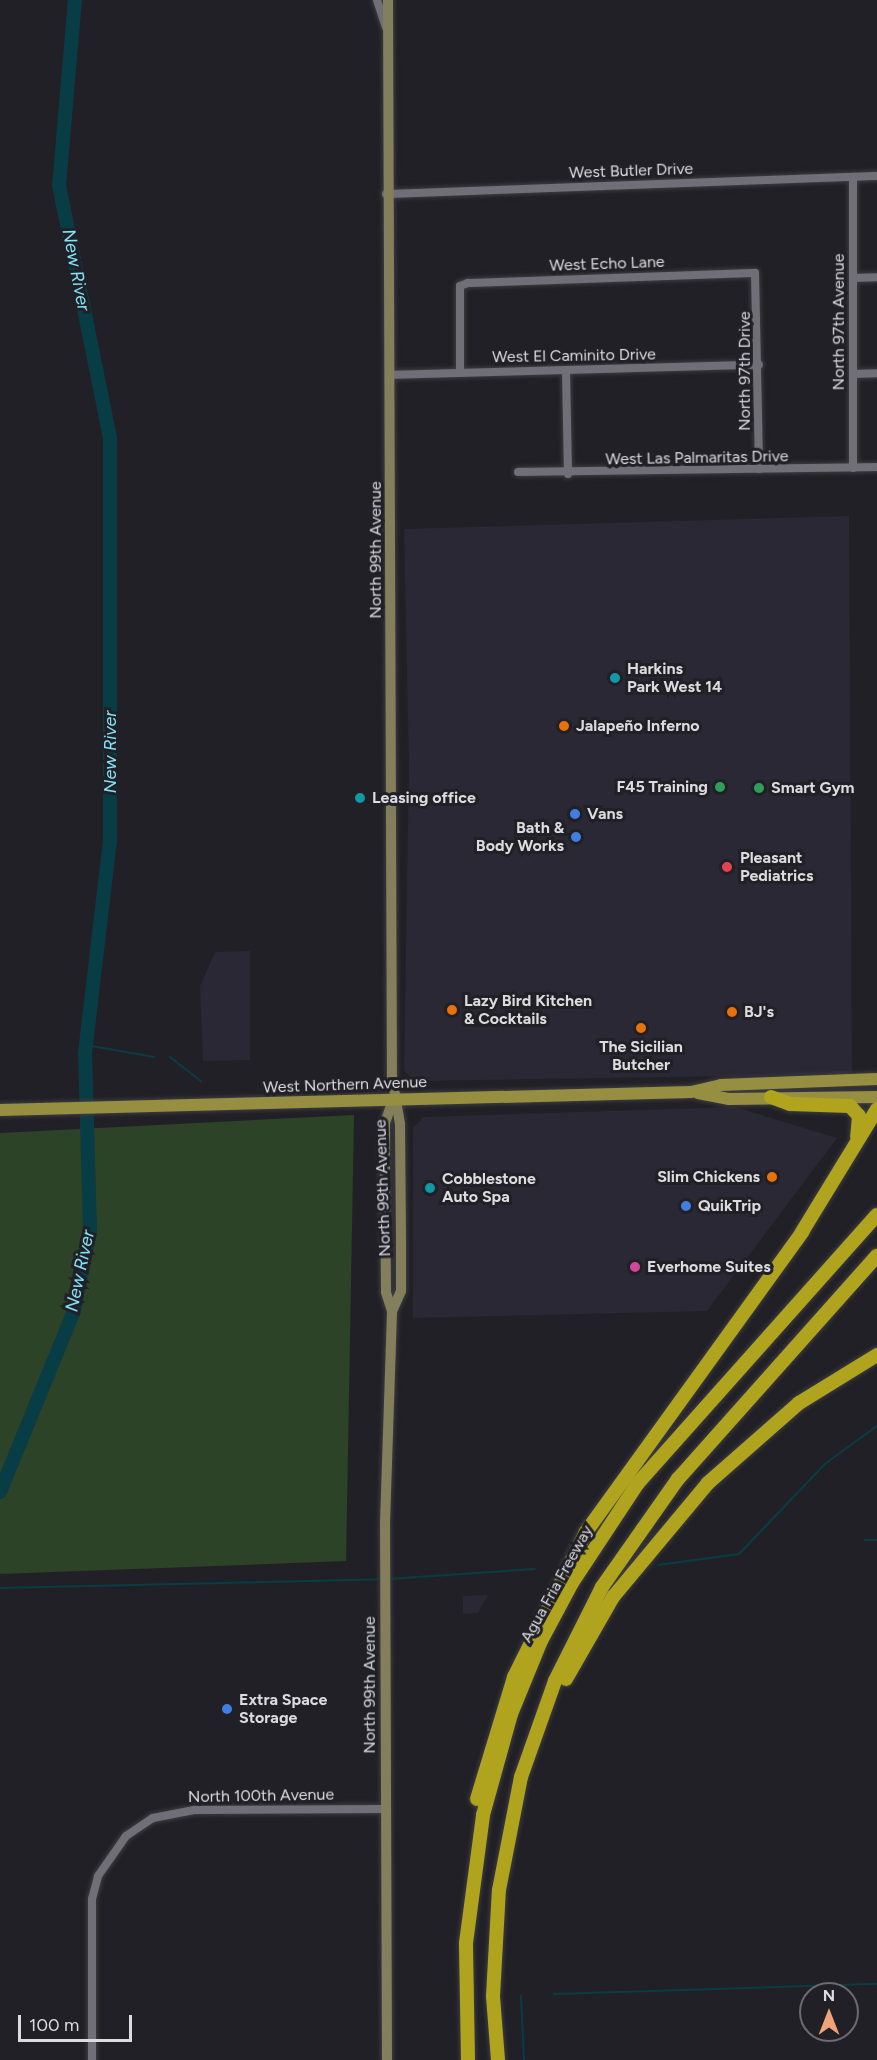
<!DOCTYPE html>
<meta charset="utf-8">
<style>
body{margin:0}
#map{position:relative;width:877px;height:2060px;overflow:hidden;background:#212026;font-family:Figtree,sans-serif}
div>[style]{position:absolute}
.built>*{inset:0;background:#292834}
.green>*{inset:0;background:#2c4327}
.stream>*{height:2px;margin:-1px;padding:0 1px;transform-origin:1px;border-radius:1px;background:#093d45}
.river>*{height:14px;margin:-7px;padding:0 7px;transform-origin:7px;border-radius:7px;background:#093d45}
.roads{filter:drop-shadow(0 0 2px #3c3c41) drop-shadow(0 0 2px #3c3c41)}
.minor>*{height:8px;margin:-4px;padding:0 4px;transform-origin:4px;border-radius:4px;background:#706f77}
.secondary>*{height:10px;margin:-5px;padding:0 5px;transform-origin:5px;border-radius:5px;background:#837f5d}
.primary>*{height:12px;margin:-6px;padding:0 6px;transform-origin:6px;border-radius:6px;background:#968f42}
.motorway>*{height:14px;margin:-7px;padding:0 7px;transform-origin:7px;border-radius:7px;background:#b0a41f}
.dots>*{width:16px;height:16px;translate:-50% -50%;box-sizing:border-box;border:3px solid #212026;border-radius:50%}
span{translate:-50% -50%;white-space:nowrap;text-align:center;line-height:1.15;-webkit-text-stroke:6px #212026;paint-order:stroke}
.street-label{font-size:16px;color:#dcdce0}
.poi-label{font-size:16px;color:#dcdce0;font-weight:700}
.left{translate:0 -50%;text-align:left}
.right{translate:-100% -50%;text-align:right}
.water-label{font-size:18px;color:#82e4f8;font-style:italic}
.north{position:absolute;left:799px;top:1982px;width:60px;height:60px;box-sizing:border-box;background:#212026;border:2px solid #6c6b70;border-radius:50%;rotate:0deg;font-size:16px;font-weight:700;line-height:24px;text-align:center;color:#dcdce0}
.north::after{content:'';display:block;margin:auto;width:21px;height:27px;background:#f0a378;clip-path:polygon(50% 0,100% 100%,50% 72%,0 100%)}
.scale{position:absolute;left:18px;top:2015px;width:114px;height:27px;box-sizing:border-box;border:3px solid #dcdce0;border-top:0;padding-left:8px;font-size:18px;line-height:21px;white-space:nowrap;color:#dcdce0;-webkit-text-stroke:4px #212026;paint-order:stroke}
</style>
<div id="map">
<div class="built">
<div style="clip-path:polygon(849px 516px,852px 1074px,413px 1081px,404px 1070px,409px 766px,404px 529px)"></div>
<div style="clip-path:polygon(250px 951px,250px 1060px,203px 1061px,200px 986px,215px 952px)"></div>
<div style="clip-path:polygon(735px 1107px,837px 1138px,707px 1311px,413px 1318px,413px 1128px,424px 1117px)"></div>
<div style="clip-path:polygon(488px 1595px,478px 1613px,463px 1614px,463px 1596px)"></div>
</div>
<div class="green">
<div style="clip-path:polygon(354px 1115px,346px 1561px,0 1574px,0 1133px)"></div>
</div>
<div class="stream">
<div style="left:86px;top:1045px;width:69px;rotate:10deg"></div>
<div style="left:170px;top:1057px;width:39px;rotate:38deg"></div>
<div style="left:865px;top:1540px;width:12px"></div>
<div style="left:658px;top:1565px;width:82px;rotate:-7.7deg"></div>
<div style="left:739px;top:1554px;width:126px;rotate:-46.3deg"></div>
<div style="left:826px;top:1463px;width:63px;rotate:-36deg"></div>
<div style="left:388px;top:1579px;width:147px;rotate:-3.9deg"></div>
<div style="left:0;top:1588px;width:382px;rotate:-1.3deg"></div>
<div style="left:554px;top:1994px;width:323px;rotate:-1.8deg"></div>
<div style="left:521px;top:1996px;width:64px;rotate:87.3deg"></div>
</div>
<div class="river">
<div style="left:0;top:1492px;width:196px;rotate:-67.8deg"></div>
<div style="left:74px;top:1311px;width:83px;rotate:-78.8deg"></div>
<div style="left:90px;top:1230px;width:177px;rotate:-91.6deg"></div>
<div style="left:85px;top:1053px;width:213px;rotate:-83.3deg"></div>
<div style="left:110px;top:841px;width:403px;rotate:-90deg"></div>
<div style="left:110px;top:438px;width:257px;rotate:-101.4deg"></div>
<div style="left:59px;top:186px;width:187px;rotate:-85.1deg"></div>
</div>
<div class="roads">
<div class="minor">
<div style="left:377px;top:0;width:28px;rotate:72deg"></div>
<div style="left:386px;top:194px;width:491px;rotate:-2.1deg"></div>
<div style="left:853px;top:278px;width:24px;rotate:-2deg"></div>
<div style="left:566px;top:370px;width:104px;rotate:88.9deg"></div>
<div style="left:460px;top:373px;width:87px;rotate:-90deg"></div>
<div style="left:460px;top:286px;width:9px;rotate:-21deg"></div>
<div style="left:468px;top:283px;width:287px;rotate:-2deg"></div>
<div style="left:755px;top:273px;width:196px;rotate:88.8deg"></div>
<div style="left:853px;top:374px;width:24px;rotate:-2deg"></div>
<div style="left:390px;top:375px;width:369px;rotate:-1.6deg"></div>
<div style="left:853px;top:468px;width:291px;rotate:-90deg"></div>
<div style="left:518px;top:472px;width:359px;rotate:-0.8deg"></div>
<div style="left:92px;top:2060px;width:161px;rotate:-90deg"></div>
<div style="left:92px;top:1899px;width:24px;rotate:-75deg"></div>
<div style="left:98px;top:1876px;width:49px;rotate:-55deg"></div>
<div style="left:126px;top:1836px;width:32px;rotate:-34deg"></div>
<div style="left:153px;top:1818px;width:42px;rotate:-11deg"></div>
<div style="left:194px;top:1810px;width:191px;rotate:-0.3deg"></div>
</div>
<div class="secondary">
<div style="left:388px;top:0;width:1077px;rotate:89.79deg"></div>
<div style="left:392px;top:1077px;width:48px;rotate:80.3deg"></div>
<div style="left:400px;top:1124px;width:114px;rotate:89.5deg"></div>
<div style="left:401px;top:1238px;width:53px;rotate:90deg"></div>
<div style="left:401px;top:1291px;width:22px;rotate:114deg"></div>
<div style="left:387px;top:2060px;width:537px;rotate:-90.21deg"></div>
<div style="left:385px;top:1523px;width:212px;rotate:-88.1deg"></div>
<div style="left:392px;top:1311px;width:20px;rotate:-108deg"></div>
<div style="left:386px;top:1292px;width:118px;rotate:-90.5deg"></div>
<div style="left:385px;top:1174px;width:51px;rotate:-90deg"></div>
<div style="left:385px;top:1123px;width:24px;rotate:-71deg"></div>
</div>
<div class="primary">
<div style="left:698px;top:1093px;width:32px;rotate:11deg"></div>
<div style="left:729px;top:1099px;width:148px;rotate:-0.8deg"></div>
<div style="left:0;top:1110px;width:691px;rotate:-1.49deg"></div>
<div style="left:691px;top:1092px;width:31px;rotate:-13deg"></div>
<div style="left:721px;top:1085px;width:156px;rotate:-2.2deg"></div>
</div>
<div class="motorway">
<div style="left:771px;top:1097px;width:20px;rotate:20deg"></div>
<div style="left:790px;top:1104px;width:60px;rotate:1.9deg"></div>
<div style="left:850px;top:1106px;width:13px;rotate:48deg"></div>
<div style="left:859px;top:1116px;width:21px;rotate:95deg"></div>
<div style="left:566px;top:1679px;width:95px;rotate:-60.2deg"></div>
<div style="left:613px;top:1597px;width:148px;rotate:-50.2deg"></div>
<div style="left:708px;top:1483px;width:121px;rotate:-41.3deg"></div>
<div style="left:799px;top:1403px;width:92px;rotate:-31.6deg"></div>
<div style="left:477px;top:1799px;width:127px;rotate:-73.1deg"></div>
<div style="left:514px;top:1677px;width:162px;rotate:-63.6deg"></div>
<div style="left:586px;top:1532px;width:370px;rotate:-54.2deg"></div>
<div style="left:802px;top:1232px;width:144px;rotate:-58.6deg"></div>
<div style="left:468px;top:2060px;width:117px;rotate:-91deg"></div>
<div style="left:466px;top:1943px;width:129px;rotate:-82.4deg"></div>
<div style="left:483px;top:1815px;width:105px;rotate:-74.5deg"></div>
<div style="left:511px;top:1714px;width:79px;rotate:-67.7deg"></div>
<div style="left:541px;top:1641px;width:66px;rotate:-61.9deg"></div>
<div style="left:572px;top:1583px;width:120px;rotate:-56.6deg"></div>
<div style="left:638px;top:1483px;width:359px;rotate:-48.3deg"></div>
<div style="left:498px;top:2060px;width:64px;rotate:-94.5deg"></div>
<div style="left:493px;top:1996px;width:106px;rotate:-86.8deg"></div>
<div style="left:499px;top:1890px;width:115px;rotate:-79deg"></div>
<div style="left:521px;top:1777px;width:102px;rotate:-70.5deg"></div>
<div style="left:555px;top:1681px;width:105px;rotate:-63.4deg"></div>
<div style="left:602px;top:1587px;width:132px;rotate:-54.9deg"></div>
<div style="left:678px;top:1479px;width:299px;rotate:-48.3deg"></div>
</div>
</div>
<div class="dots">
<div style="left:615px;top:678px;background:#0f9aa8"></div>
<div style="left:564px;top:726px;background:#e8710a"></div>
<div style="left:720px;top:787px;background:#2e9e5b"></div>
<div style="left:759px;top:788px;background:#2e9e5b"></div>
<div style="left:360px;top:798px;background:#0f9aa8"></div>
<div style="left:575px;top:814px;background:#3f7fe0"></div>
<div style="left:576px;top:837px;background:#3f7fe0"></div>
<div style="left:727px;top:867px;background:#e0444e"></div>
<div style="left:452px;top:1010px;background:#e8710a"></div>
<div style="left:732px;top:1012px;background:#e8710a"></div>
<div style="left:641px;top:1028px;background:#e8710a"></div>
<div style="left:772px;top:1177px;background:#e8710a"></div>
<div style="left:430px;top:1188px;background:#0f9aa8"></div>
<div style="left:686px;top:1206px;background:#3f7fe0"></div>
<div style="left:635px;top:1267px;background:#d1479c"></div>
<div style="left:227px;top:1709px;background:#3f7fe0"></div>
</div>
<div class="street-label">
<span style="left:631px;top:171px;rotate:-2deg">West Butler Drive</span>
<span style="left:607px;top:264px;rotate:-2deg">West Echo Lane</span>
<span style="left:839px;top:322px;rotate:-90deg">North 97th Avenue</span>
<span style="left:574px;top:356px;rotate:-1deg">West El Caminito Drive</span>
<span style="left:745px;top:371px;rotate:-90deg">North 97th Drive</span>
<span style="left:697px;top:458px;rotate:-1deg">West Las Palmaritas Drive</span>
<span style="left:376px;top:550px;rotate:-90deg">North 99th Avenue</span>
<span style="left:345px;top:1085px;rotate:-2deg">West Northern Avenue</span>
<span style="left:383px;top:1188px;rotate:-92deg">North 99th Avenue</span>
<span style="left:557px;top:1584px;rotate:-61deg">Agua Fria Freeway</span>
<span style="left:370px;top:1685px;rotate:-90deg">North 99th Avenue</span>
<span style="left:261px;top:1796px;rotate:-1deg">North 100th Avenue</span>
</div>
<div class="poi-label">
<span class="left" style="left:627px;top:678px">Harkins<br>Park West 14</span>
<span class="left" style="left:576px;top:726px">Jalapeño Inferno</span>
<span class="right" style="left:708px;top:787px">F45 Training</span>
<span class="left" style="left:771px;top:788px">Smart Gym</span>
<span class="left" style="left:372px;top:798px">Leasing office</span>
<span class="left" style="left:587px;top:814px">Vans</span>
<span class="right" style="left:564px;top:837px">Bath &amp;<br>Body Works</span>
<span class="left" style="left:740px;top:867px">Pleasant<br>Pediatrics</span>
<span class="left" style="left:464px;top:1010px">Lazy Bird Kitchen<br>&amp; Cocktails</span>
<span class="left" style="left:744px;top:1012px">BJ's</span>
<span style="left:641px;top:1056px">The Sicilian<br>Butcher</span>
<span class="right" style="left:760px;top:1177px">Slim Chickens</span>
<span class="left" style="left:442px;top:1188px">Cobblestone<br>Auto Spa</span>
<span class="left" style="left:698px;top:1206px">QuikTrip</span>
<span class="left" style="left:647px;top:1267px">Everhome Suites</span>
<span class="left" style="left:239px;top:1709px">Extra Space<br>Storage</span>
</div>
<div class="water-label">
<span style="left:76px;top:270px;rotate:79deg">New River</span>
<span style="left:110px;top:752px;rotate:-90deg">New River</span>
<span style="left:80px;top:1271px;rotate:-78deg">New River</span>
</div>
<div class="north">N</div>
<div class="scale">100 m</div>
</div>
